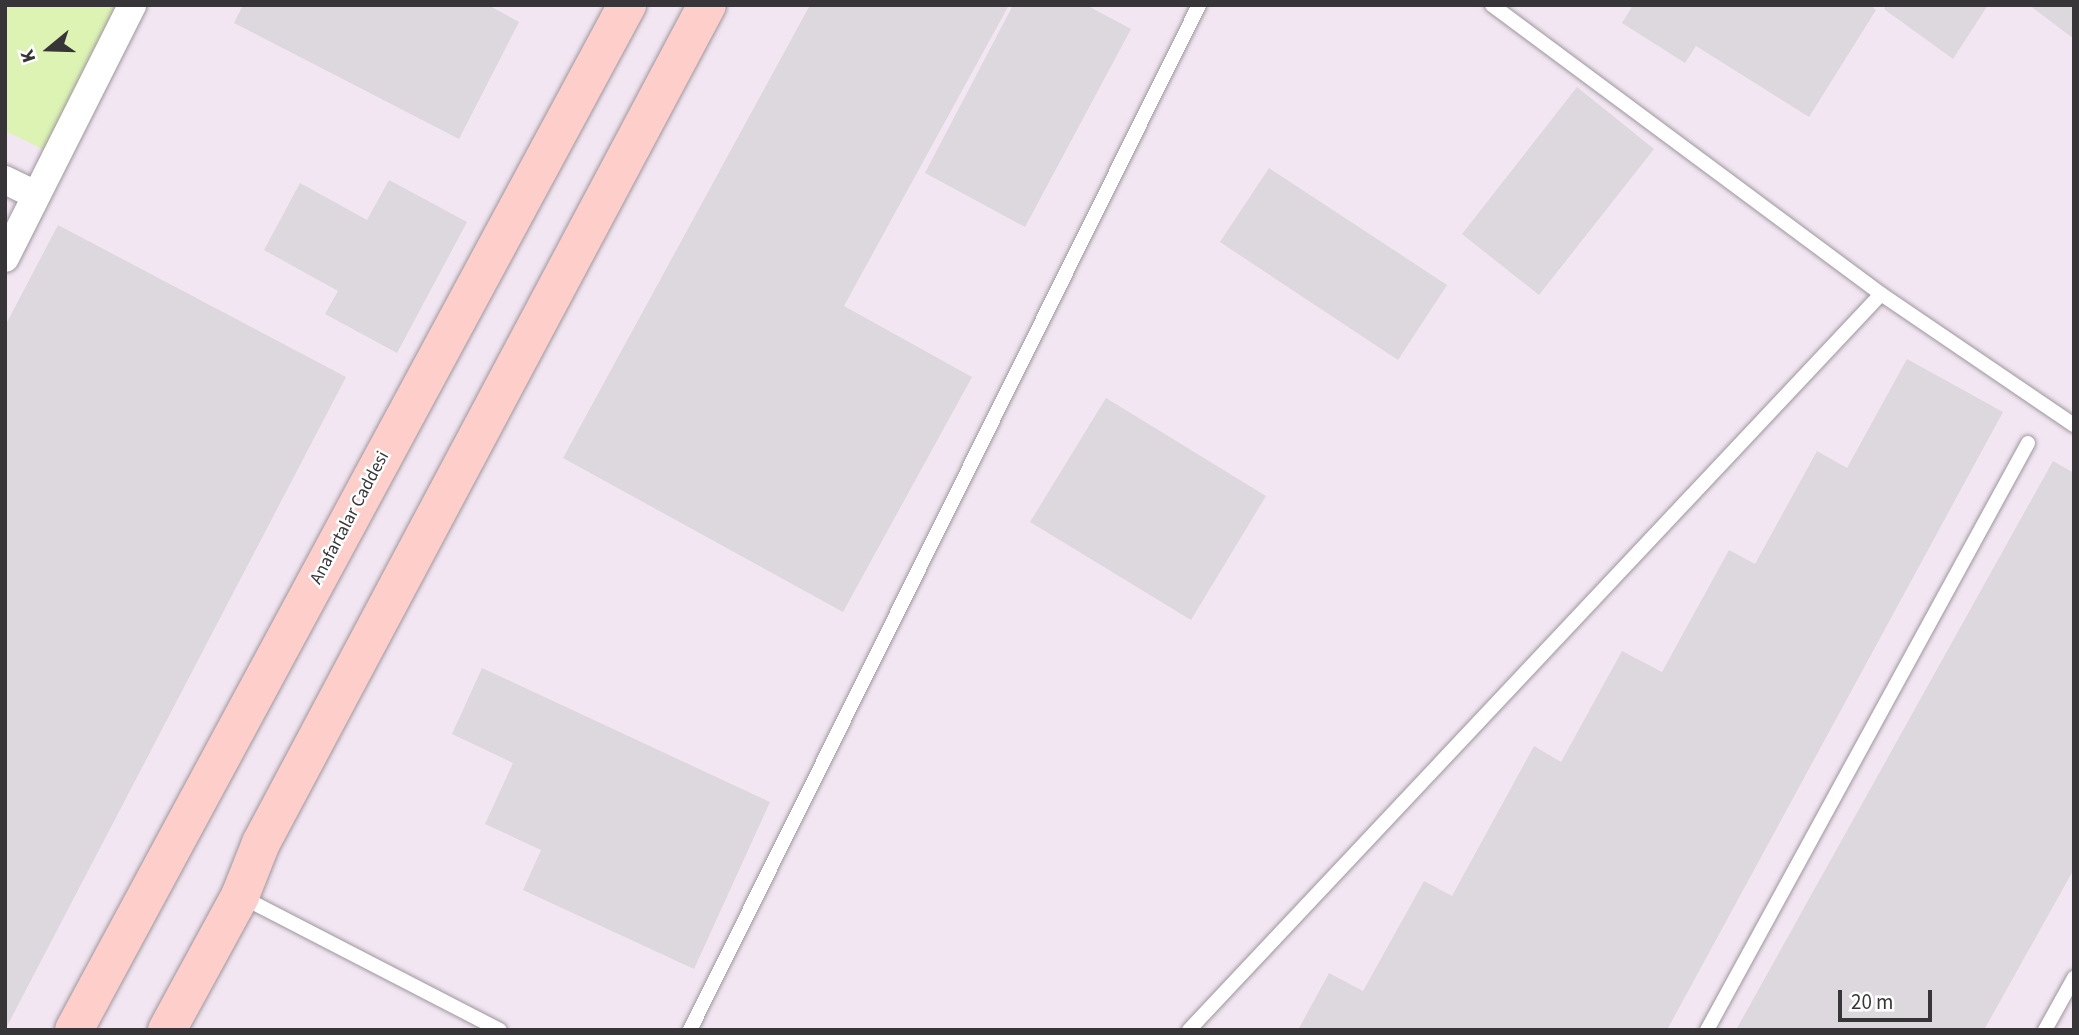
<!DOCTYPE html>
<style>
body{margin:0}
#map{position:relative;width:2079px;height:1035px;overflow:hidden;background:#fbf5fb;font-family:"Source Sans 3",sans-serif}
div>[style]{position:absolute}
.built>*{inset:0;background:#f2e6f2}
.green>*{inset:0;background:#dcf3b4}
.building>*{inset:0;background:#ddd8dd}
.roads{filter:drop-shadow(0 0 2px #9d979d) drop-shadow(0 0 2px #9d979d)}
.lane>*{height:14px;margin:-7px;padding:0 7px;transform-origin:7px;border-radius:7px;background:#fff}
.street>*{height:28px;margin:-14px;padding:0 14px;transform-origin:14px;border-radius:14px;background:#fff}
.primary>*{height:38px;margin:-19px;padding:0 19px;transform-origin:19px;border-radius:19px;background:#fdceca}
span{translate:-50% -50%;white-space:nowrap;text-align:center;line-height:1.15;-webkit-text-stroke:5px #fff;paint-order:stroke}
.street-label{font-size:18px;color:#373537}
.frame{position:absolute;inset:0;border:7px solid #373537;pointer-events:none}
.north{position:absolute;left:14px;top:14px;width:70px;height:70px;-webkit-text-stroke:5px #fff;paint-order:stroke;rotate:251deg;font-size:19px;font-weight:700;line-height:28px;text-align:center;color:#373537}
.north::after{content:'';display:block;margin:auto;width:24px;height:32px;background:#373537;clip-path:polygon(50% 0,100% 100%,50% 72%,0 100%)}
.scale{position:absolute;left:1838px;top:990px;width:94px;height:32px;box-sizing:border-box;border:4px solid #373537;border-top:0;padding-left:9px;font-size:21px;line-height:24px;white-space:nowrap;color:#373537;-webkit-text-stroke:5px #fff;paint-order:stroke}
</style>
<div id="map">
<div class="built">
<div style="clip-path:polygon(5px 5px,2074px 5px,2074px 1030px,5px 1030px)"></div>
</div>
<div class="green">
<div style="clip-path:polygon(5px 5px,116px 5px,47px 151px,5px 131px)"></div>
</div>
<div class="building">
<div style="clip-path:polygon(243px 5px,488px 5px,519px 22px,459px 139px,234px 23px)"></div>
<div style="clip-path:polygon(810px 5px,1009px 5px,844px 306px,972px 377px,843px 612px,563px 458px)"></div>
<div style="clip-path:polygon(1013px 5px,1086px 5px,1131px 29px,1025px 227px,925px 173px)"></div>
<div style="clip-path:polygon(1633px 5px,1870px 5px,1876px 10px,1809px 117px,1696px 46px,1685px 63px,1622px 23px)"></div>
<div style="clip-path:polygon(1886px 5px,1988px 5px,1953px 59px,1884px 9px)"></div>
<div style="clip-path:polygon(2029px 5px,2074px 5px,2074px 39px)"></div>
<div style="clip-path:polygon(1577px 87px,1654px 149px,1539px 295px,1462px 234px)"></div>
<div style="clip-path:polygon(1269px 168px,1447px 285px,1398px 360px,1220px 242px)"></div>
<div style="clip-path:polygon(389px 180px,467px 222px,397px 353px,325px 314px,338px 291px,264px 250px,300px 183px,367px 220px)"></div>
<div style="clip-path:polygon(58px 225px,346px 377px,5px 1030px,5px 326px)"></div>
<div style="clip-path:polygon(1907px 359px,2003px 412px,1667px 1030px,1298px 1030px,1329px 973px,1363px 991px,1424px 881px,1452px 896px,1534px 746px,1561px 762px,1622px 651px,1662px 672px,1729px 550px,1755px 564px,1817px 451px,1847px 468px)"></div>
<div style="clip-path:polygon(1106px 398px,1266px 496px,1191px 620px,1030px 522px)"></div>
<div style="clip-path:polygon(2053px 461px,2074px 473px,2074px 869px,1984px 1030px,1736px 1030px)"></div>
<div style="clip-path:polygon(482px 668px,770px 802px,694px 969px,523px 890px,541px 850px,485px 824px,513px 763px,452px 734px)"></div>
</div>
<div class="roads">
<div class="lane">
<div style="left:1492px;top:5px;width:485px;rotate:36.6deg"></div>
<div style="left:1881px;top:294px;width:233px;rotate:34.2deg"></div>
<div style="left:242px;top:897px;width:290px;rotate:27.3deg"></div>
<div style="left:690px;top:1030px;width:1144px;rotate:-63.59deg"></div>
<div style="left:1189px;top:1030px;width:1010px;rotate:-46.76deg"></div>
<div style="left:1707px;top:1030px;width:669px;rotate:-61.33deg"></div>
<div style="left:2045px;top:1030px;width:60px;rotate:-60.9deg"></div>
</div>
<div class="street">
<div style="left:5px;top:180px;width:34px;rotate:26deg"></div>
<div style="left:5px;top:258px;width:283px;rotate:-63.3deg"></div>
</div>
<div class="primary">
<div style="left:74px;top:1030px;width:1165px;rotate:-61.65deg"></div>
<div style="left:167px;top:1030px;width:153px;rotate:-61.4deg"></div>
<div style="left:240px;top:896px;width:57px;rotate:-68.4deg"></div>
<div style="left:261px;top:843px;width:949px;rotate:-61.98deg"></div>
</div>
</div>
<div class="street-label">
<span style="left:350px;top:518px;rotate:-62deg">Anafartalar Caddesi</span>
</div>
<div class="frame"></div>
<div class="north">K</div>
<div class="scale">20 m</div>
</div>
